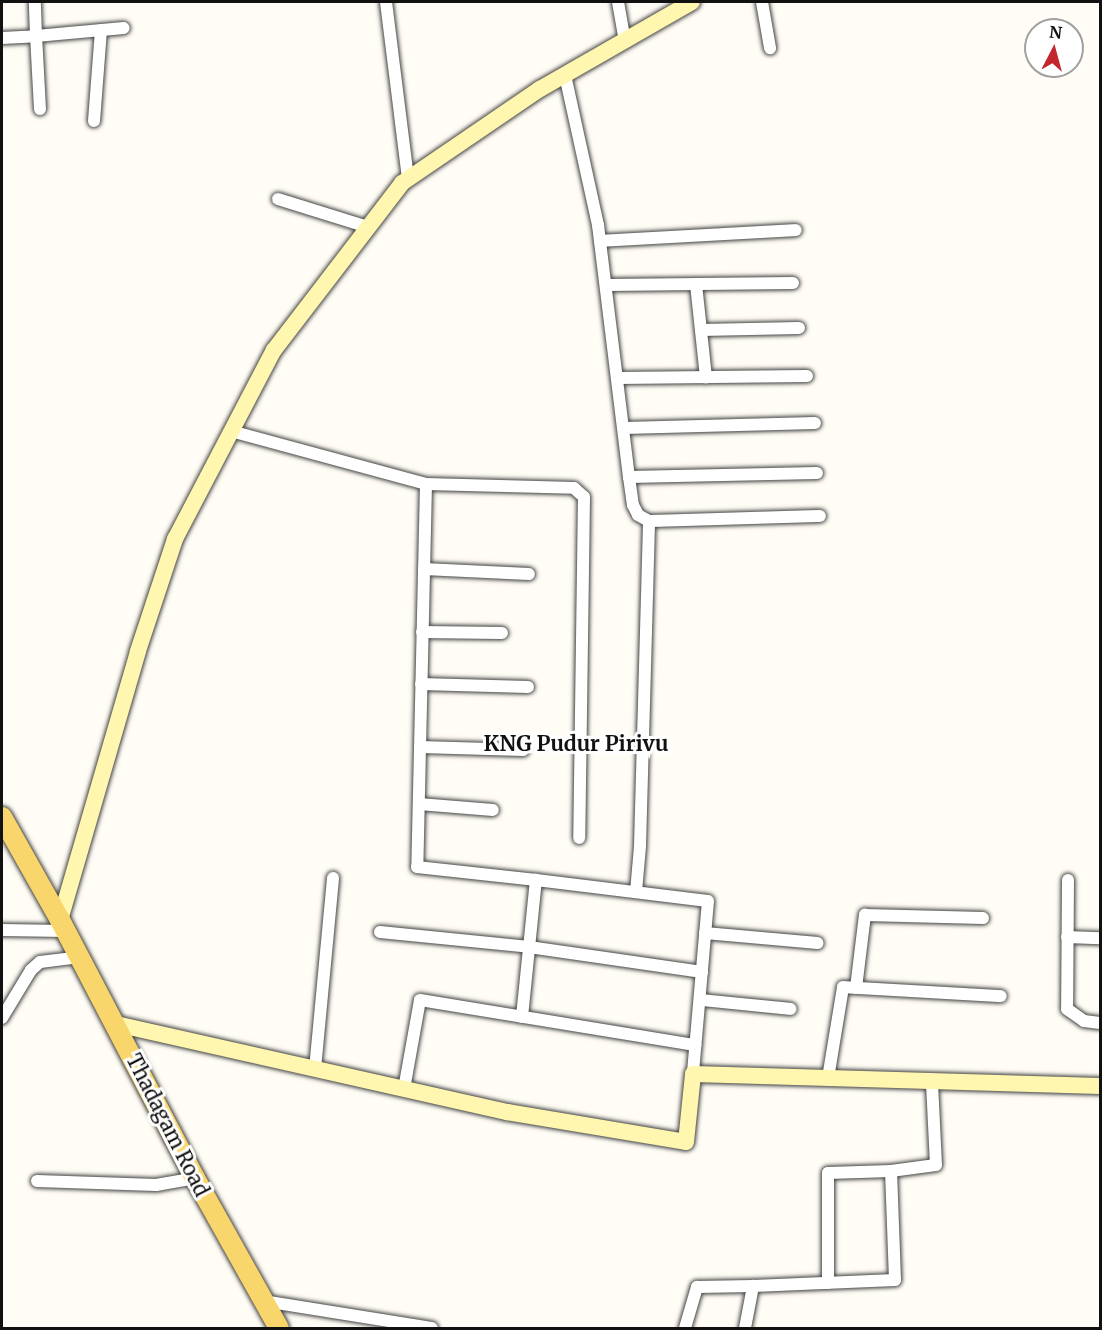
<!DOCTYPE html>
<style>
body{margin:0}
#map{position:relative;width:1102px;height:1330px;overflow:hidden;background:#fffdf5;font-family:Merriweather,serif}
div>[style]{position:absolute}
.roads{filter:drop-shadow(0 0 2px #444) drop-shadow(0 0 2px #444)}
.street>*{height:12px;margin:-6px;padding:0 6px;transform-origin:6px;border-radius:6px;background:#fff}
.secondary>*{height:16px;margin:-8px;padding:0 8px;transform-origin:8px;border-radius:8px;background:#fff6b0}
.primary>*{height:20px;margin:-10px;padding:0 10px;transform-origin:10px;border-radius:10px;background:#f9d66b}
span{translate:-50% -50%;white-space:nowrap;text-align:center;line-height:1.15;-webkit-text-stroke:6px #fff;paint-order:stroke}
.street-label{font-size:20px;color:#111}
.neighbourhood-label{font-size:21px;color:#111;font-weight:700}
.frame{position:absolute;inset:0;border:3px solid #111;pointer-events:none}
.north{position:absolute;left:1024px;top:18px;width:60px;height:60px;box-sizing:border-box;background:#fff;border:2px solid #a0a0a0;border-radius:50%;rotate:6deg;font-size:16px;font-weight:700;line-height:24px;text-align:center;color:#111}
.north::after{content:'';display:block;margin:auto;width:21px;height:27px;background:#c4262e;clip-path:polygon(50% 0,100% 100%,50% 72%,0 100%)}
</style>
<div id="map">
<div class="roads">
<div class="street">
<div style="left:386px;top:2px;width:178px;rotate:82.9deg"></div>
<div style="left:618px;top:2px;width:39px;rotate:80deg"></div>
<div style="left:762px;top:2px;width:47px;rotate:80.1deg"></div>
<div style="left:2px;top:38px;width:34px;rotate:-3deg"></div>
<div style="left:36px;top:36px;width:34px;rotate:-92deg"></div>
<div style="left:565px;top:75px;width:154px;rotate:77.6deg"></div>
<div style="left:598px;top:225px;width:254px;rotate:83deg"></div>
<div style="left:629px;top:477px;width:28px;rotate:82deg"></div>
<div style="left:633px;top:505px;width:11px;rotate:63deg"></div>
<div style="left:638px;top:515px;width:13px;rotate:29deg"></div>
<div style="left:649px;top:521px;width:171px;rotate:-1.7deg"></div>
<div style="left:40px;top:109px;width:73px;rotate:-93.1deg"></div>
<div style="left:36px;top:36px;width:88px;rotate:-5.2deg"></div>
<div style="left:94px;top:121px;width:91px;rotate:-85.6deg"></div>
<div style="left:278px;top:199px;width:94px;rotate:17.3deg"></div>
<div style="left:600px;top:241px;width:196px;rotate:-3.2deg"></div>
<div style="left:696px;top:284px;width:94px;rotate:83.9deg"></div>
<div style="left:606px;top:285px;width:187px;rotate:-0.6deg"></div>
<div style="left:701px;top:330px;width:98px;rotate:-1.2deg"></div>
<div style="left:617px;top:378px;width:190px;rotate:-0.6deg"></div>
<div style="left:624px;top:428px;width:191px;rotate:-1.5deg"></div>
<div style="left:231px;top:431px;width:202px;rotate:15.2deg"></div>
<div style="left:426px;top:484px;width:383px;rotate:91.3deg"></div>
<div style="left:417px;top:867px;width:120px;rotate:6.2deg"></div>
<div style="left:629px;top:477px;width:188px;rotate:-1.2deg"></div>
<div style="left:426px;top:484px;width:148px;rotate:1.5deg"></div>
<div style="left:574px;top:488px;width:13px;rotate:42deg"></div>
<div style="left:584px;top:497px;width:341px;rotate:90.8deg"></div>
<div style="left:424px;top:569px;width:105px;rotate:2.7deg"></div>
<div style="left:422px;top:632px;width:80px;rotate:0.7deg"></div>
<div style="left:421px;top:684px;width:107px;rotate:1.6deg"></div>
<div style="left:420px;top:747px;width:103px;rotate:1.7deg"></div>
<div style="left:419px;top:804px;width:74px;rotate:4.6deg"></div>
<div style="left:1068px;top:880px;width:129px;rotate:90.4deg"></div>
<div style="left:1067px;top:1009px;width:21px;rotate:35deg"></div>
<div style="left:1084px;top:1021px;width:16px;rotate:7deg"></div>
<div style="left:636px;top:892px;width:46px;rotate:-85deg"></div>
<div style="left:640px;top:846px;width:325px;rotate:-88.4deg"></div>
<div style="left:2px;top:930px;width:64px;rotate:0.9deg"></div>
<div style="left:380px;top:932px;width:150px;rotate:5.7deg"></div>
<div style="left:529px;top:947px;width:175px;rotate:8.2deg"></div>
<div style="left:705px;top:933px;width:113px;rotate:5.1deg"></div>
<div style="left:1067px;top:937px;width:33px;rotate:2deg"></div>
<div style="left:856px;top:988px;width:74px;rotate:-83deg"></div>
<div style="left:865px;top:915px;width:118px;rotate:1.5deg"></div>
<div style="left:701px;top:1000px;width:90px;rotate:5.7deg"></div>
<div style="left:522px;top:1017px;width:138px;rotate:-84.2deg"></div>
<div style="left:536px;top:880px;width:173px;rotate:7deg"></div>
<div style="left:708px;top:901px;width:174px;rotate:95deg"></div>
<div style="left:2px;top:1018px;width:56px;rotate:-58.9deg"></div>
<div style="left:31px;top:970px;width:12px;rotate:-42deg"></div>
<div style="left:40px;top:962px;width:38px;rotate:-7deg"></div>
<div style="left:315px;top:1069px;width:192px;rotate:-84.6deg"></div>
<div style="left:828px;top:1078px;width:92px;rotate:-80.6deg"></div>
<div style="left:843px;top:987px;width:158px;rotate:3.3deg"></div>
<div style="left:404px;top:1089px;width:90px;rotate:-79.8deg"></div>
<div style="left:420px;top:1000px;width:279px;rotate:9.3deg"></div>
<div style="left:891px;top:1171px;width:45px;rotate:-7.6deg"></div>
<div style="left:936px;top:1165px;width:83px;rotate:-92.8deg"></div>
<div style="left:37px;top:1181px;width:119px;rotate:1.9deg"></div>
<div style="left:156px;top:1185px;width:40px;rotate:-10deg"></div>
<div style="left:264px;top:1301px;width:170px;rotate:9.1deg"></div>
<div style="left:685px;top:1328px;width:43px;rotate:-73.7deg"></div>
<div style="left:697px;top:1287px;width:56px;rotate:-1deg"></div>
<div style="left:745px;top:1328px;width:43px;rotate:-79.2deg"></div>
<div style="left:753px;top:1286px;width:142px;rotate:-2.4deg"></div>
<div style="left:895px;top:1280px;width:109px;rotate:-92.1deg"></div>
<div style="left:891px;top:1171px;width:63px;rotate:178.2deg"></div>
<div style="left:828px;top:1173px;width:110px;rotate:90deg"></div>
</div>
<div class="secondary">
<div style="left:60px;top:920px;width:280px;rotate:-73.8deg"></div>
<div style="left:138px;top:651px;width:118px;rotate:-71.7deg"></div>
<div style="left:175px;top:539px;width:213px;rotate:-62.4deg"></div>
<div style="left:274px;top:350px;width:210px;rotate:-52.5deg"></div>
<div style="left:402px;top:183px;width:167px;rotate:-34.3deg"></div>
<div style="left:540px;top:89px;width:175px;rotate:-29.8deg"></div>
<div style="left:116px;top:1024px;width:401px;rotate:12.7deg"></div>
<div style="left:507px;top:1112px;width:181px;rotate:9.5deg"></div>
<div style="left:686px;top:1142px;width:68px;rotate:-84.1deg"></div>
<div style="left:693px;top:1074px;width:407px;rotate:1.7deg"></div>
</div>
<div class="primary">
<div style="left:2px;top:817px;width:118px;rotate:60.6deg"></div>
<div style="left:60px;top:920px;width:291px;rotate:62.4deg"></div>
<div style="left:195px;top:1178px;width:172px;rotate:60.8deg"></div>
</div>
</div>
<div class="street-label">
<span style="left:168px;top:1125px;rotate:63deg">Thadagam Road</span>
</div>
<div class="neighbourhood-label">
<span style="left:576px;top:744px">KNG Pudur Pirivu</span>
</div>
<div class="frame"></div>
<div class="north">N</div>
</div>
